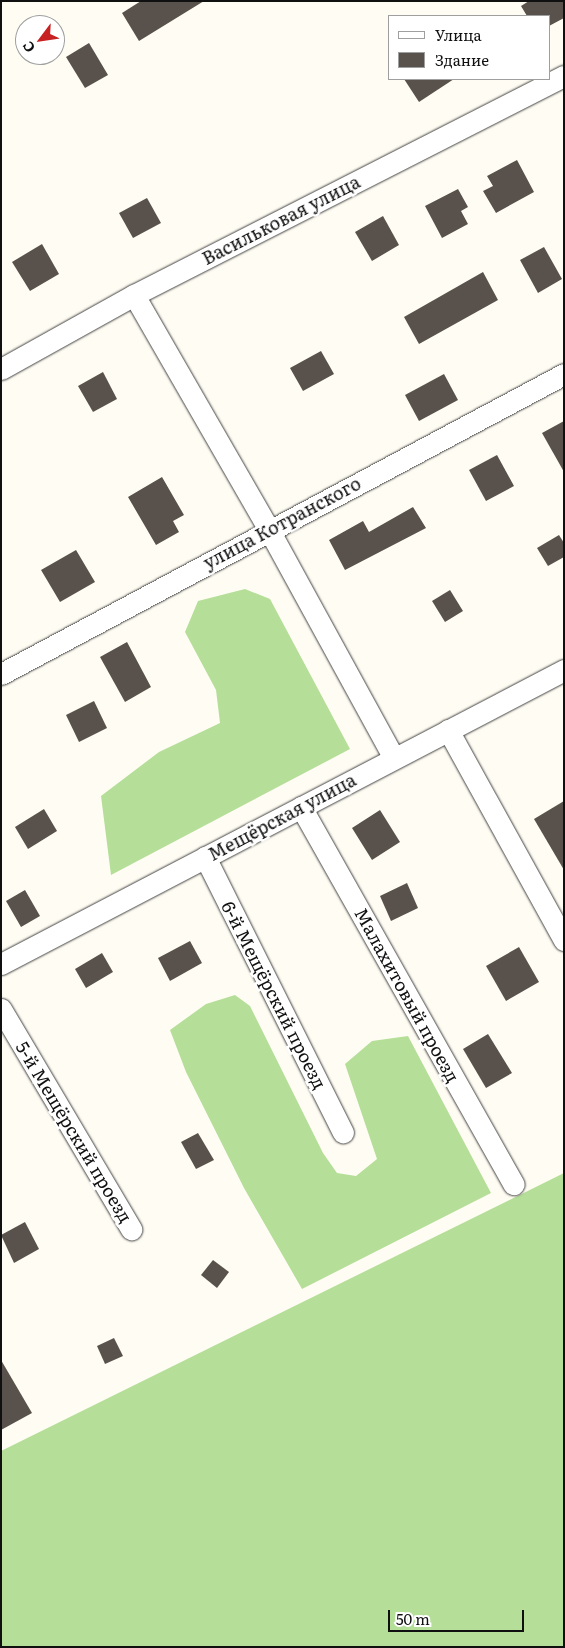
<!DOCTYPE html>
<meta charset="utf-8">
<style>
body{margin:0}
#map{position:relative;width:565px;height:1648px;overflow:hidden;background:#fffdf3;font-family:Literata,serif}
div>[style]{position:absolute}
.forest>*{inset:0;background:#b5de99}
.building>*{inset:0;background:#59524c}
.roads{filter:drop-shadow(0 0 1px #434343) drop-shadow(0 0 1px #434343)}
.minor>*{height:21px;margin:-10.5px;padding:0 10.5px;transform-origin:10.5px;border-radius:10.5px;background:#fff}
span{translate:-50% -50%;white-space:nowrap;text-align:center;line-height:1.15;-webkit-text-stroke:5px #fff;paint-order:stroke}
.street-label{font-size:18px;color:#101010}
.frame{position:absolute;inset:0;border:2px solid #101010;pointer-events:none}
.legend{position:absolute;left:388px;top:15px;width:162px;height:65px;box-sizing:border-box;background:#fff;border:1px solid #9f9f9f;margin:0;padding:6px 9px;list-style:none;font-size:15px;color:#101010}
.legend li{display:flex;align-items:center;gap:10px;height:25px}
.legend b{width:25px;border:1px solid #9f9f9f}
.north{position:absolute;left:15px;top:15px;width:50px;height:50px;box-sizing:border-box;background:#fff;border:1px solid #9f9f9f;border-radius:50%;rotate:239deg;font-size:14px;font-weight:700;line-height:20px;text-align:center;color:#101010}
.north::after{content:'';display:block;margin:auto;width:18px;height:22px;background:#c72123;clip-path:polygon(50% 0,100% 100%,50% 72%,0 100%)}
.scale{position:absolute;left:388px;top:1610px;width:136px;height:22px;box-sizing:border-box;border:2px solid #101010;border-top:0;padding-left:6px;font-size:15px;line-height:18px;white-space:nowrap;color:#101010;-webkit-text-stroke:4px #fff;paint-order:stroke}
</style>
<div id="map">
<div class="forest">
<div style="clip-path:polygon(245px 589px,270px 599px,350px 749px,111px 875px,101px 796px,159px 752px,220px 723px,216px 690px,185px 632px,198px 601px)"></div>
<div style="clip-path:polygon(235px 995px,250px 1006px,323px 1153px,337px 1173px,356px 1176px,377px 1159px,345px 1064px,372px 1041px,408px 1036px,491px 1193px,302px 1289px,244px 1188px,186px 1072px,170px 1030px,206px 1004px)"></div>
<div style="clip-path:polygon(564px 1173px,564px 1647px,1px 1647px,1px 1451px)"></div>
</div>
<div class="building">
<div style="clip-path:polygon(141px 1px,204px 1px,139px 41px,122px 13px)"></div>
<div style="clip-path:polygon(529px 1px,564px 1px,564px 18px,549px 26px,549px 16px,527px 16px,521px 6px)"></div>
<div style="clip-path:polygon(89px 43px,108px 75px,85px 88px,66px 57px)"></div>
<div style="clip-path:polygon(404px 79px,454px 79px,419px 102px)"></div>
<div style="clip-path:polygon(517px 160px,534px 192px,496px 213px,483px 191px,493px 186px,487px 176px)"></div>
<div style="clip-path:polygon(458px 189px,468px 207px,461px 211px,468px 224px,442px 238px,425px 206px)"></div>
<div style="clip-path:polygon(147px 198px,161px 223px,133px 238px,119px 213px)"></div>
<div style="clip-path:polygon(383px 216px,399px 245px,372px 261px,355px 232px)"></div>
<div style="clip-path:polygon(42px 244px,59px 274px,30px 291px,12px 262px)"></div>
<div style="clip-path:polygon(544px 247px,562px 279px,538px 293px,520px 260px)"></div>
<div style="clip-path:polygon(483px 272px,498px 300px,419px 344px,404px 317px)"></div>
<div style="clip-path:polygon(321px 351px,334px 374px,303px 391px,290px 368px)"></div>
<div style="clip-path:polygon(103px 372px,117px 399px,93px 412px,78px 386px)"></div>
<div style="clip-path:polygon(444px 374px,458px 400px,419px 421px,405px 395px)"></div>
<div style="clip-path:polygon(564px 421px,564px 472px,542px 433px)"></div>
<div style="clip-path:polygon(497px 455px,514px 486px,486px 501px,469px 470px)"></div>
<div style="clip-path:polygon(162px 477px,184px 515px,173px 521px,179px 532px,156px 545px,128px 497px)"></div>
<div style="clip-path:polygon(413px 507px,426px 528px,345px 570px,329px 540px,363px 521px,369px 532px)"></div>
<div style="clip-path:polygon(559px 535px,564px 543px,564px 557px,548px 566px,537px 548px)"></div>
<div style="clip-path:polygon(76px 550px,95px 582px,60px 602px,41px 570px)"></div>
<div style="clip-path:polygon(450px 590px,463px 611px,445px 622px,432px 601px)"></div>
<div style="clip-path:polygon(127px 642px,151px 687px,125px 702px,100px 657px)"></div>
<div style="clip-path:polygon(94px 701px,107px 728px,79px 742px,66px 715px)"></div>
<div style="clip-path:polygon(564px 801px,564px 870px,534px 819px)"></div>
<div style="clip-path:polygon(44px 809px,57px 831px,28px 849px,15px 827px)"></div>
<div style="clip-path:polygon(380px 810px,400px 842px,372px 860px,352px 828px)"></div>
<div style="clip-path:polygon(407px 883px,418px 908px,391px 921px,380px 896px)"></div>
<div style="clip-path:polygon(25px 890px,40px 916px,21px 927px,6px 901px)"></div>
<div style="clip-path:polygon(190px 941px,202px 963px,170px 981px,158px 958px)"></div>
<div style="clip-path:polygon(519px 947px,539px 982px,506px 1001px,486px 966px)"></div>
<div style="clip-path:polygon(102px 953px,113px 972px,86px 988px,75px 969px)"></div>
<div style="clip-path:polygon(488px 1034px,512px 1073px,486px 1088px,463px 1049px)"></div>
<div style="clip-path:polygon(198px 1133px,214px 1160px,196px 1169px,181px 1142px)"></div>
<div style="clip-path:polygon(25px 1222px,39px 1249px,14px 1263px,1px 1235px)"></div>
<div style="clip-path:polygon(213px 1260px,229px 1272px,217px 1288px,201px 1275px)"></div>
<div style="clip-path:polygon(114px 1338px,123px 1356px,105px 1364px,97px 1346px)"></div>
<div style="clip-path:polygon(1px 1360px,32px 1413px,1px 1430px)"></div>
</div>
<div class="roads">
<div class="minor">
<div style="left:134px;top:295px;width:271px;rotate:60.1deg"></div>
<div style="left:269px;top:530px;width:260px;rotate:61.3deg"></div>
<div style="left:1px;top:369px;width:152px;rotate:-29.1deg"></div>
<div style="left:134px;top:295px;width:483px;rotate:-27deg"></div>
<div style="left:1px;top:674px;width:638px;rotate:-28.05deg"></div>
<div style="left:448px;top:730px;width:240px;rotate:61.1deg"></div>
<div style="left:301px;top:807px;width:433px;rotate:60.6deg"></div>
<div style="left:205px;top:857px;width:308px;rotate:63.4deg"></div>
<div style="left:1px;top:964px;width:635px;rotate:-27.57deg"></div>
<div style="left:1px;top:1009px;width:256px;rotate:59.4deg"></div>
</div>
</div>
<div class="street-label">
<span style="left:281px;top:220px;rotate:-27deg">Васильковая улица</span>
<span style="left:282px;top:523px;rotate:-28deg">улица Котранского</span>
<span style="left:282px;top:817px;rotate:-28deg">Мещёрская улица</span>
<span style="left:274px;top:995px;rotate:63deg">6-й Мещёрский проезд</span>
<span style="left:407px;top:995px;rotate:61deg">Малахитовый проезд</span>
<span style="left:74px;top:1132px;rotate:59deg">5-й Мещёрский проезд</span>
</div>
<div class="frame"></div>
<ul class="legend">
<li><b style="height:6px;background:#fff"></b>Улица</li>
<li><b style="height:14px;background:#59524c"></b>Здание</li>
</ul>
<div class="north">С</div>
<div class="scale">50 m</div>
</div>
